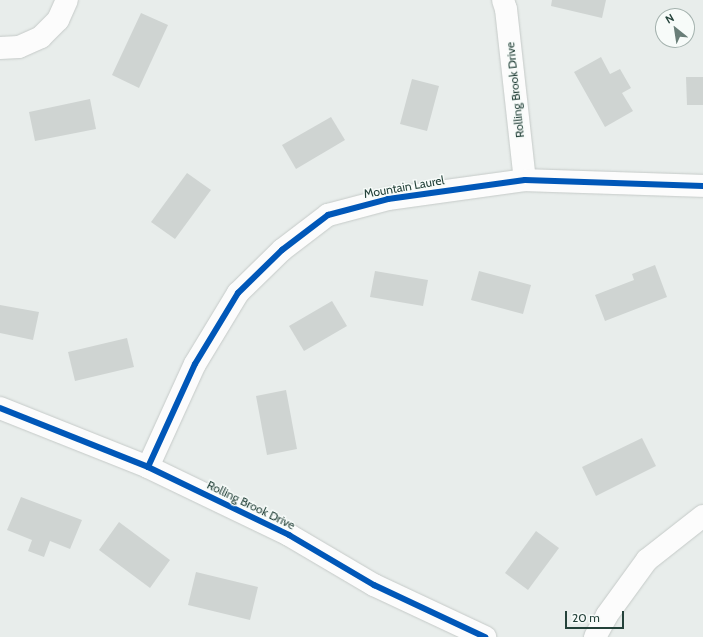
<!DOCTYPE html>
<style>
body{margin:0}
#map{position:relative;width:703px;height:637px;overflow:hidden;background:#e8edeb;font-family:Cabin,sans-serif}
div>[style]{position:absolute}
.building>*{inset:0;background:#cfd4d2}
.roads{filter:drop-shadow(0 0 1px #c5cac8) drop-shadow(0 0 1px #c5cac8)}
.minor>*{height:22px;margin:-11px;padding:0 11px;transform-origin:11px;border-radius:11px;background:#fcfcfc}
.cycleway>*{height:6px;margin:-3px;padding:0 3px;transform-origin:3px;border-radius:3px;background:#0057b8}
span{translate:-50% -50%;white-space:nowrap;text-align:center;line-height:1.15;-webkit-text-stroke:3px #f7fbf9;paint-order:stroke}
.street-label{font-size:12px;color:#24423a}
.north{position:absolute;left:655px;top:8px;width:40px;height:40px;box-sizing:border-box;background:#f7fbf9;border:1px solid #a3b1ad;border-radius:50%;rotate:330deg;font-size:11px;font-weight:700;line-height:16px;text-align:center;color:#24423a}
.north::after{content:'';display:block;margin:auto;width:14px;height:18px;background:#697e78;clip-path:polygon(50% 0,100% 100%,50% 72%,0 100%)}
.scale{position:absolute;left:565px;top:611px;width:59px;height:18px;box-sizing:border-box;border:2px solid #24423a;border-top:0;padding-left:5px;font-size:12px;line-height:14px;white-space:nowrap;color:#24423a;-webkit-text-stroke:3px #f7fbf9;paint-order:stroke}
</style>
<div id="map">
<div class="building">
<div style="clip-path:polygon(552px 0,606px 0,602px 18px,551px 6px)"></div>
<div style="clip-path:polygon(141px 13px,168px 25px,139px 88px,112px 75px)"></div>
<div style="clip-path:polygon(601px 57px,610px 74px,620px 69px,631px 88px,622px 93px,633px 111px,605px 127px,574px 72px)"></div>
<div style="clip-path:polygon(686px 77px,703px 77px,703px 105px,687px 105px)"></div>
<div style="clip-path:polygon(412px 79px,439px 86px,427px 131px,400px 124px)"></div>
<div style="clip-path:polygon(90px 99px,96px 129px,35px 141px,29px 112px)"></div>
<div style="clip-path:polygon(331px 117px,345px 140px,296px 169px,282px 145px)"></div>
<div style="clip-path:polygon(187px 173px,211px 190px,175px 239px,151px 222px)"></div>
<div style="clip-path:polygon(655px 265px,667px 297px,605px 321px,595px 295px,634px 280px,632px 274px)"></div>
<div style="clip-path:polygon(375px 271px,428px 280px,423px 306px,370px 297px)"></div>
<div style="clip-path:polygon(479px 271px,531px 285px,523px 314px,471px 300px)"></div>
<div style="clip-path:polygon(332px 301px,347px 326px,304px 351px,289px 326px)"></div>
<div style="clip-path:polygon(0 305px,39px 312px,33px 340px,0 333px)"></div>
<div style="clip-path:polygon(127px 338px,134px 367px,75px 381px,68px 352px)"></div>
<div style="clip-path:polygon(286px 390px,297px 449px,267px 455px,256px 396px)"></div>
<div style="clip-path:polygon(642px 438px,656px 466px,596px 496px,582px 467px)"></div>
<div style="clip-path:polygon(21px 497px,82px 520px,70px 549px,50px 541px,44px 557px,28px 551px,32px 540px,7px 530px)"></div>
<div style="clip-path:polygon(119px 522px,170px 560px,150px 588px,99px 550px)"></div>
<div style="clip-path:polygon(536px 531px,559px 548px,528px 590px,505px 573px)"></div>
<div style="clip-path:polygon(196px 572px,258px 587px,250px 620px,188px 605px)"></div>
</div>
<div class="roads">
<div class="minor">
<div style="left:503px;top:0;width:9px;rotate:72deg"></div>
<div style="left:506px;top:9px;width:172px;rotate:83.7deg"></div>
<div style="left:0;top:48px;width:19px;rotate:-3deg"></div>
<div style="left:19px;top:47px;width:24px;rotate:-24deg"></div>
<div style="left:41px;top:37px;width:24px;rotate:-45deg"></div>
<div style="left:58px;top:20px;width:22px;rotate:-66deg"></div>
<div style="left:0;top:408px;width:159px;rotate:21.7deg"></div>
<div style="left:148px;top:467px;width:157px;rotate:25.7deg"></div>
<div style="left:289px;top:535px;width:99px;rotate:30.5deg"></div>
<div style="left:374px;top:585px;width:123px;rotate:25.1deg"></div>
<div style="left:148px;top:467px;width:113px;rotate:-65.5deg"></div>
<div style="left:195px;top:364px;width:83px;rotate:-58.8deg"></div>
<div style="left:238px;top:293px;width:62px;rotate:-44.3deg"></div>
<div style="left:282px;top:250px;width:58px;rotate:-37.3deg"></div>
<div style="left:328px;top:215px;width:62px;rotate:-14.9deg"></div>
<div style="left:388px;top:199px;width:138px;rotate:-7.9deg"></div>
<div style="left:525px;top:180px;width:178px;rotate:1.9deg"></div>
<div style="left:595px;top:637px;width:25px;rotate:-61deg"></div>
<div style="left:607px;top:615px;width:68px;rotate:-54deg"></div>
<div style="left:647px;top:560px;width:71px;rotate:-38.2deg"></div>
</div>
</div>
<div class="cycleway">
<div style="left:0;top:408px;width:159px;rotate:21.7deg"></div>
<div style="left:148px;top:467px;width:157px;rotate:25.7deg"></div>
<div style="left:289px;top:535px;width:99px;rotate:30.5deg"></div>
<div style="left:374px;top:585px;width:123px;rotate:25.1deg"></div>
<div style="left:148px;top:467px;width:113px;rotate:-65.5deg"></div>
<div style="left:195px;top:364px;width:83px;rotate:-58.8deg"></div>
<div style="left:238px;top:293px;width:62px;rotate:-44.3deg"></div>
<div style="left:282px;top:250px;width:58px;rotate:-37.3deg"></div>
<div style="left:328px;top:215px;width:62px;rotate:-14.9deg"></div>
<div style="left:388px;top:199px;width:138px;rotate:-7.9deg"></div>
<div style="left:525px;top:180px;width:178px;rotate:1.9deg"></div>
</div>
<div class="street-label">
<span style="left:515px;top:90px;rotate:-96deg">Rolling Brook Drive</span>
<span style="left:404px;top:187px;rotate:-10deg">Mountain Laurel</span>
<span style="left:251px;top:505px;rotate:26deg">Rolling Brook Drive</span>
</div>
<div class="north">N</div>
<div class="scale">20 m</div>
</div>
